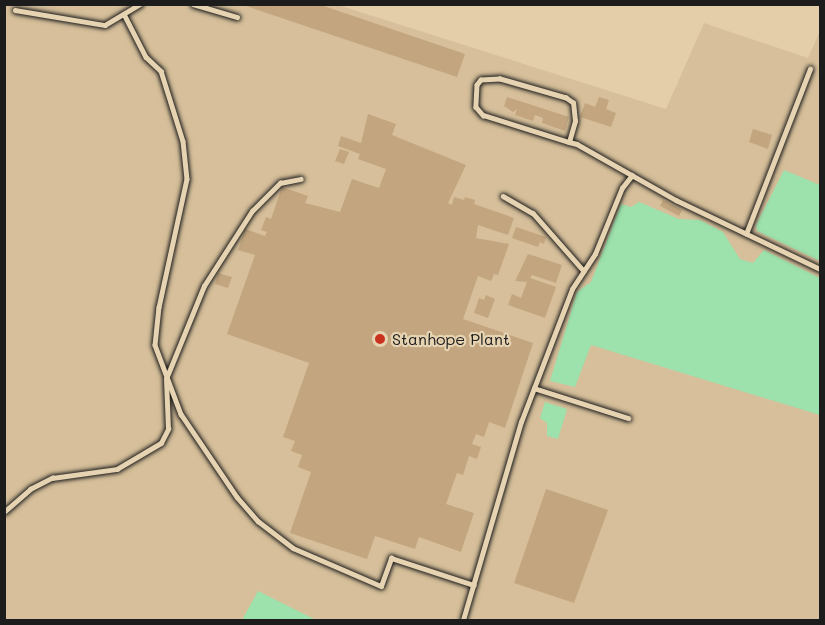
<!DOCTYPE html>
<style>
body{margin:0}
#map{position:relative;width:825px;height:625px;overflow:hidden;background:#e4ceaa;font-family:Mali,sans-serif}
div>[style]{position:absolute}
.built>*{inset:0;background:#d6bf9a}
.green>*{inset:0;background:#9de1ac}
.building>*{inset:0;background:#c3a67f}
.roads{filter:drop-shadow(0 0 2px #1c1c1c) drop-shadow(0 0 2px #1c1c1c)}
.service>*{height:4.5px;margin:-2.25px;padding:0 2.25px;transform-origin:2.25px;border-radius:2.25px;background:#e6d3b1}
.dots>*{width:16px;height:16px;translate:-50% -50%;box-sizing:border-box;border:3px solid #e6d3b1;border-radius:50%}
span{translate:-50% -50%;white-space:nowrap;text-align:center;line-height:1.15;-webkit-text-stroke:4.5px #e6d3b1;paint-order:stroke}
.poi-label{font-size:16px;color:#1c1c1c}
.left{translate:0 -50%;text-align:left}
.frame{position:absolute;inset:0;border:6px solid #1c1c1c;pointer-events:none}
</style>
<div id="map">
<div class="built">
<div style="clip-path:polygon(4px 5px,338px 5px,666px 109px,704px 23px,808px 58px,820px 31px,820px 620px,5px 620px)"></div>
</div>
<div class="green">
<div style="clip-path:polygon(784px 170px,820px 185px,820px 261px,757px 231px,756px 225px)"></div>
<div style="clip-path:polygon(639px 202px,679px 219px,700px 220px,723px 232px,740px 259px,753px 263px,764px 250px,820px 278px,820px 415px,591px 345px,575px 387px,550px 381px,577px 292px,591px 282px,621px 204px,631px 207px)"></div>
<div style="clip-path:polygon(545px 402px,567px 409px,558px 439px,547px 436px,547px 423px,540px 418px)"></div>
<div style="clip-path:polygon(258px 591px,316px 620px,242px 620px)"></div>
</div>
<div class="building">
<div style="clip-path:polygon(318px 4px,465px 54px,457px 77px,243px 5px)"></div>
<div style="clip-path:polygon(507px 97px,569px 117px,565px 131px,542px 123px,543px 118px,535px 115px,533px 121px,515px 115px,517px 109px,513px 112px,504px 106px)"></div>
<div style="clip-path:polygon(599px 97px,609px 100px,606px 109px,616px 113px,611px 127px,580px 117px,585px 103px,595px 107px)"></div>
<div style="clip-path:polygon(368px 114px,396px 124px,392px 135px,466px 165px,448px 203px,452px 205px,454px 197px,464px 200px,465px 197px,475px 200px,474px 204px,514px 218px,508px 235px,478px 225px,476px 238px,509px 244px,498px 275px,494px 274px,491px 281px,478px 276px,463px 319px,533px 343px,505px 428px,489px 422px,484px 437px,476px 434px,472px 444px,481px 447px,477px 459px,469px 456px,463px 475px,457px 473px,446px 504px,474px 513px,461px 552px,419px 537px,415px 549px,375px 536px,367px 559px,290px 533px,311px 472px,298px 467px,302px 455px,291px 451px,295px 441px,283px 437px,309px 363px,227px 334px,255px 255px,238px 250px,245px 229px,265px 236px,267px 232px,261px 230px,266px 217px,271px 219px,282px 187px,308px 196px,305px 203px,340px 212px,352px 179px,379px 188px,386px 169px,358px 159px,360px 154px,338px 146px,341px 136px,361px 143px)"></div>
<div style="clip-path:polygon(753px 129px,772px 135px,768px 149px,749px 142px)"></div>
<div style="clip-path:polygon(340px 149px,349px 152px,344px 164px,335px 161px)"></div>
<div style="clip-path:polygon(663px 200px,682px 210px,679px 216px,660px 206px)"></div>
<div style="clip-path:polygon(516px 227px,546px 237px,544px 244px,540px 242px,538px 247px,512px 238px)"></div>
<div style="clip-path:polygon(528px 254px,562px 265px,556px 283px,532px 275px,530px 278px,556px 287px,545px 318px,508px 305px,512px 294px,521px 298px,527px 282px,515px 281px)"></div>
<div style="clip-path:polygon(218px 273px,232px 277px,228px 288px,215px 284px)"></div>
<div style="clip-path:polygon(486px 295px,495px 299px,488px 318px,474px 313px,479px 298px,484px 300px)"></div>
<div style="clip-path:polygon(546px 489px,608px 510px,574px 603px,514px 583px)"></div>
</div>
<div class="roads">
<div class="service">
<div style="left:193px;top:4px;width:46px;rotate:16.5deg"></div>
<div style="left:15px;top:10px;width:91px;rotate:9.5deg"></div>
<div style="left:105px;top:25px;width:41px;rotate:-31deg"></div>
<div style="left:124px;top:14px;width:48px;rotate:62.9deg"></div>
<div style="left:146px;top:57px;width:21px;rotate:43deg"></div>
<div style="left:161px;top:71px;width:73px;rotate:72.6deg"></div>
<div style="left:183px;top:141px;width:38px;rotate:84deg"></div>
<div style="left:187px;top:179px;width:131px;rotate:102.3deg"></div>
<div style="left:159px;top:307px;width:38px;rotate:96deg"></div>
<div style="left:155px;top:345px;width:74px;rotate:69.4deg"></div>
<div style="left:181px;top:414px;width:100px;rotate:56deg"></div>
<div style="left:237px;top:497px;width:32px;rotate:49deg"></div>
<div style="left:258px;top:521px;width:44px;rotate:37.6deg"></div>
<div style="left:293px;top:548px;width:96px;rotate:23.4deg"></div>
<div style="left:381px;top:586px;width:30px;rotate:-70deg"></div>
<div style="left:391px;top:558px;width:87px;rotate:18deg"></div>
<div style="left:569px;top:142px;width:22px;rotate:-74deg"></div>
<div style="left:575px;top:121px;width:18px;rotate:-96deg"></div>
<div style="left:573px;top:103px;width:9px;rotate:-144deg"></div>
<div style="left:566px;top:98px;width:69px;rotate:-163.9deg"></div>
<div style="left:500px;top:79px;width:19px;rotate:177deg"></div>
<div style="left:481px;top:80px;width:6px;rotate:129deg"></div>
<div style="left:477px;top:85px;width:22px;rotate:93deg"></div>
<div style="left:476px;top:107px;width:11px;rotate:49deg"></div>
<div style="left:483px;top:115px;width:90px;rotate:17.4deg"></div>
<div style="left:569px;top:142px;width:8px;rotate:14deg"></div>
<div style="left:577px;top:144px;width:114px;rotate:29.5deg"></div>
<div style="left:676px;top:200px;width:160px;rotate:25.6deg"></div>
<div style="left:503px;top:196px;width:34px;rotate:30deg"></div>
<div style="left:533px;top:213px;width:77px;rotate:48.7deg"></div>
<div style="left:746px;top:234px;width:177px;rotate:-68.8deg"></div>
<div style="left:534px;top:388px;width:99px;rotate:17.7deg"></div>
<div style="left:4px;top:512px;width:35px;rotate:-41deg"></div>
<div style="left:30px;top:489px;width:25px;rotate:-27deg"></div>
<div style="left:52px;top:478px;width:66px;rotate:-7.9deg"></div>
<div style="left:117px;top:469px;width:51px;rotate:-30.6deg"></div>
<div style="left:161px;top:443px;width:16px;rotate:-63deg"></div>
<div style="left:168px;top:429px;width:50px;rotate:-92.3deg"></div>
<div style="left:166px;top:379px;width:100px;rotate:-67.8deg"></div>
<div style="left:204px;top:286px;width:89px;rotate:-57.4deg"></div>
<div style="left:252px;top:211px;width:40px;rotate:-45deg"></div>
<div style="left:280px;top:183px;width:21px;rotate:-11deg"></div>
<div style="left:463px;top:620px;width:206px;rotate:-73.7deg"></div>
<div style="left:521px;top:422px;width:142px;rotate:-69deg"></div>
<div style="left:572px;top:289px;width:42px;rotate:-56.7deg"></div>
<div style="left:595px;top:254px;width:71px;rotate:-67.8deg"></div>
<div style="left:622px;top:188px;width:16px;rotate:-52deg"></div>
</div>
</div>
<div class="dots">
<div style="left:380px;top:339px;background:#c8321e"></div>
</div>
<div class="poi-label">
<span class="left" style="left:392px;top:339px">Stanhope Plant</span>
</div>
<div class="frame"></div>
</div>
